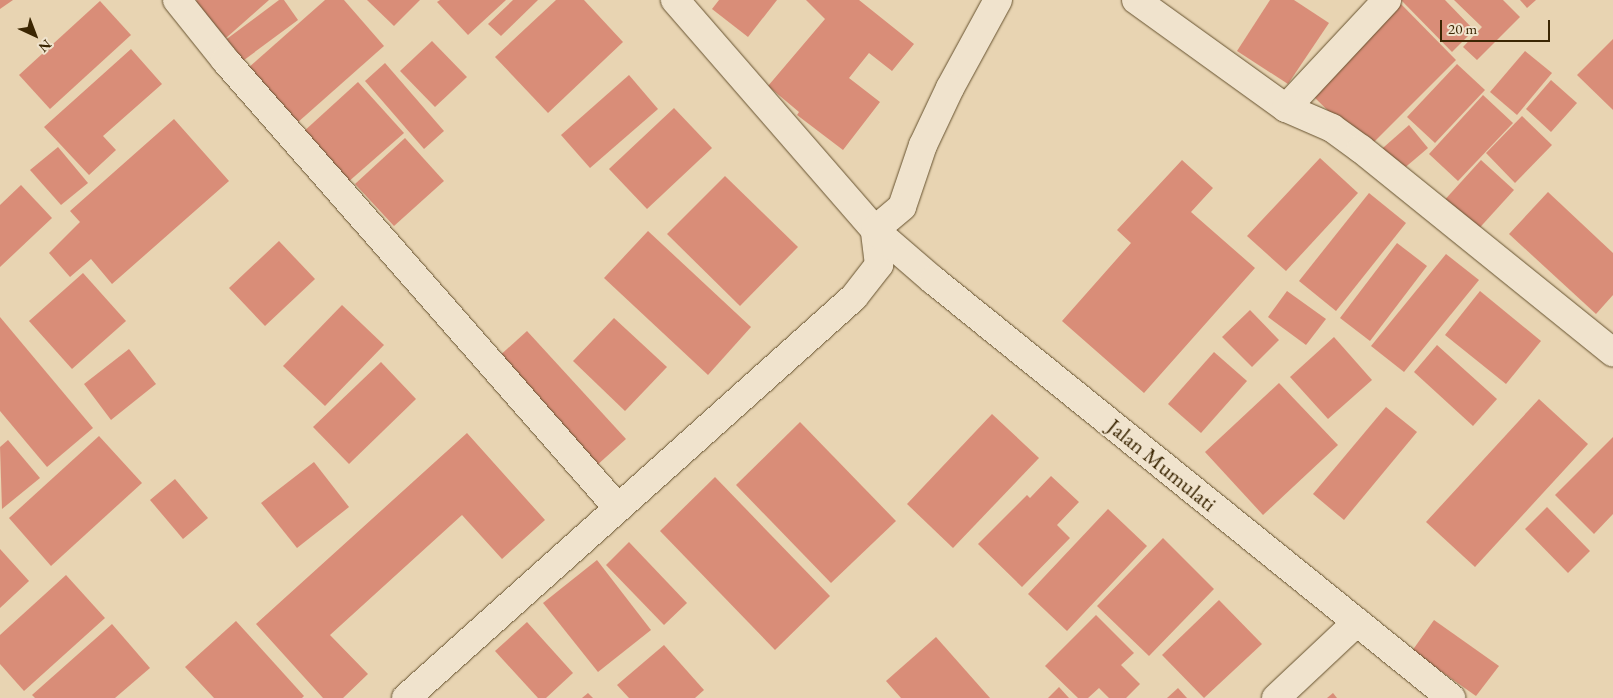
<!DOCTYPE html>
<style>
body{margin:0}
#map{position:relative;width:1613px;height:698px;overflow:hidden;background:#e8d4b2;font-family:"EB Garamond",serif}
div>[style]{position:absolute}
.building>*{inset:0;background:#d98d78}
.roads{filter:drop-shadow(0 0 1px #66522f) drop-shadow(0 0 1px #66522f)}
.street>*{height:28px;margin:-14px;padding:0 14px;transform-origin:14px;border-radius:14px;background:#f0e3cd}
.secondary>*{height:28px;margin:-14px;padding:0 14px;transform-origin:14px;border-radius:14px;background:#f0e3cd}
span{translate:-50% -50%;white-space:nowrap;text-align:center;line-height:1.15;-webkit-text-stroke:4.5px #f0e3cd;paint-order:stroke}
.street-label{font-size:22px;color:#3b2603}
.north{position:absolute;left:10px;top:10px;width:50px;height:50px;-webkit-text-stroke:4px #f0e3cd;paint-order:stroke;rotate:137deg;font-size:14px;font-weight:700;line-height:20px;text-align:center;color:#3b2603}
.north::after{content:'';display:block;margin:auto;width:18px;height:22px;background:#3b2603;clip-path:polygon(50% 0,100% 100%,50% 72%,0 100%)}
.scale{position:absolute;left:1440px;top:20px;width:110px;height:22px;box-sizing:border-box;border:2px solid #3b2603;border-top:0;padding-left:6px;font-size:15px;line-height:18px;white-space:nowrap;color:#3b2603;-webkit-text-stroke:4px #f0e3cd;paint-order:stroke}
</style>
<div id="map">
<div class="building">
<div style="clip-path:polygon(0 0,13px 0,0 9px)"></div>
<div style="clip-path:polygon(197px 0,269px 0,226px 38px,195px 2px)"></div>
<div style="clip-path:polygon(279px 0,284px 0,298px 20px,240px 63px,224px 41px)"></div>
<div style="clip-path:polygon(325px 0,344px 0,384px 46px,297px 123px,248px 68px)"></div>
<div style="clip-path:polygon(367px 0,420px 0,394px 26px)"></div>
<div style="clip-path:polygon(440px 0,506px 0,468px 35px,437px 2px)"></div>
<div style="clip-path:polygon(513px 0,538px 0,501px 36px,488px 24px)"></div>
<div style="clip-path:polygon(556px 0,584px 0,623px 42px,548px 113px,495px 57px)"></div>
<div style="clip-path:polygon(719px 0,777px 0,748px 37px,712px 9px)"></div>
<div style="clip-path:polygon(806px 0,859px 0,914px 44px,892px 71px,869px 53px,849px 78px,880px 102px,843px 150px,797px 115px,799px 112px,768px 86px,825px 19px)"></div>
<div style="clip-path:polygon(1270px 0,1294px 0,1329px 23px,1288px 84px,1237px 51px)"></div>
<div style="clip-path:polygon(1401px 0,1445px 0,1474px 30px,1452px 52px)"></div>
<div style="clip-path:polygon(1454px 0,1503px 0,1520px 17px,1477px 60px,1463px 47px,1482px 27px)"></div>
<div style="clip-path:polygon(1520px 0,1536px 0,1527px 8px)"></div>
<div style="clip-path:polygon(100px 1px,131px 35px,50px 109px,19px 75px)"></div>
<div style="clip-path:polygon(1400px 3px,1456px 60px,1367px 149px,1310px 93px)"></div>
<div style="clip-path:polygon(1613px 39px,1613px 110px,1577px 75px)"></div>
<div style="clip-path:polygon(432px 41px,467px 77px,435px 107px,400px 71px)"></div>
<div style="clip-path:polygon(131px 49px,162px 84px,103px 136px,116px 150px,89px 175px,44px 127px)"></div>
<div style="clip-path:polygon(1525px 51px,1552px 73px,1517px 115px,1490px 92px)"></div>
<div style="clip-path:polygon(385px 63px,444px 131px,424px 149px,365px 81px)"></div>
<div style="clip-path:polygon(1457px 64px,1485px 90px,1435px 143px,1407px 117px)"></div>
<div style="clip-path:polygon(629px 75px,658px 109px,590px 168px,561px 135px)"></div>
<div style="clip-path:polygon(1551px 80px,1577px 103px,1551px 132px,1526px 109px)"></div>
<div style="clip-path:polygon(358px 82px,404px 133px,347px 183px,302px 133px)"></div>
<div style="clip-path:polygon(1483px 95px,1513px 123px,1458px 181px,1429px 154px)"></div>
<div style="clip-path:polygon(674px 108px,712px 148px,647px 209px,609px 169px)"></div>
<div style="clip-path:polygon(1522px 116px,1552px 145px,1515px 183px,1486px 153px)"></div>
<div style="clip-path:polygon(174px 119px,229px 181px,112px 284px,91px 259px,70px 277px,49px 253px,80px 222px,70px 211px)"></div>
<div style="clip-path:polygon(1409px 125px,1428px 148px,1395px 176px,1376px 154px)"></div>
<div style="clip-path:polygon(405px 138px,444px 181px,394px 226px,355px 184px)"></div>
<div style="clip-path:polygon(58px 147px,88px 183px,61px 205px,30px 170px)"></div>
<div style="clip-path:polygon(1320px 158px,1358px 193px,1286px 271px,1247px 236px)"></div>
<div style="clip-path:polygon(1182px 160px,1213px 188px,1191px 212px,1255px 268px,1144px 393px,1062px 321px,1131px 243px,1117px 230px)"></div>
<div style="clip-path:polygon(1481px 160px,1514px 190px,1474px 234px,1441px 204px)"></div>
<div style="clip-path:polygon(725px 176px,798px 247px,740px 306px,667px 234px)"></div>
<div style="clip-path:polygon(21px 185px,52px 218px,0 267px,0 205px)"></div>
<div style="clip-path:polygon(1548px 192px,1613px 253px,1613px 295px,1596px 314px,1509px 234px)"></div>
<div style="clip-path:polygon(1369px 193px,1406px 223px,1336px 311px,1299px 281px)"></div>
<div style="clip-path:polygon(648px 231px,751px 327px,708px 375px,604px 278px)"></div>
<div style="clip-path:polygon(279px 241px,315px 279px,265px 326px,229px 288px)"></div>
<div style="clip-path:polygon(1397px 243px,1427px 266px,1370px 341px,1340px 318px)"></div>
<div style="clip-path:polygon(1446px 254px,1479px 280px,1404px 372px,1371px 346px)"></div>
<div style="clip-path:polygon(83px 273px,126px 321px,72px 369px,29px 321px)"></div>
<div style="clip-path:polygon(1287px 291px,1326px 319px,1306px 345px,1268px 317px)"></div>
<div style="clip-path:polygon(1480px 291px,1541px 341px,1506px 384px,1445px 335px)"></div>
<div style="clip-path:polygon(342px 305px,384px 345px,325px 406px,283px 366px)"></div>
<div style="clip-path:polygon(1250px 310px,1279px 340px,1252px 367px,1222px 337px)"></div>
<div style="clip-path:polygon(0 317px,93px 428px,47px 467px,0 411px)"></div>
<div style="clip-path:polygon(614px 318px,667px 367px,625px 411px,573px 361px)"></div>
<div style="clip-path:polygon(527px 331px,626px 439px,595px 467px,496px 359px)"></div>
<div style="clip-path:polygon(1334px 337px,1372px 380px,1328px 419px,1290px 377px)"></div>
<div style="clip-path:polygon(1437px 345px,1497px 399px,1473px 426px,1414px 372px)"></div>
<div style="clip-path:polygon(129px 349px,156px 384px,111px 420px,84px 384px)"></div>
<div style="clip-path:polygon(1214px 352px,1247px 381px,1201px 433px,1168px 404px)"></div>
<div style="clip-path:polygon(381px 362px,416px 399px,349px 464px,313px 427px)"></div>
<div style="clip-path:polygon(1279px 383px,1338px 445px,1263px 515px,1205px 452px)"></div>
<div style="clip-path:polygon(1539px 399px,1588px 444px,1475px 567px,1426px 522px)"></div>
<div style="clip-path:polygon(1386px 407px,1417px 432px,1344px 520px,1313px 494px)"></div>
<div style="clip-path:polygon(992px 414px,1039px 458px,953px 548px,907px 504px)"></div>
<div style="clip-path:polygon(800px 422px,896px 521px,831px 583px,736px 485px)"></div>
<div style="clip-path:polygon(467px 433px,545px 520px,502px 559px,462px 515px,330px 635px,368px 674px,343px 698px,323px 698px,256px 624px)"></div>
<div style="clip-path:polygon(99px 436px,142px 483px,51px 566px,9px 518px)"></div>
<div style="clip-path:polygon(1613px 437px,1613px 514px,1594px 534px,1555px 495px)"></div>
<div style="clip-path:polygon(8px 440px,40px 478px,2px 509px,0 447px)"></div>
<div style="clip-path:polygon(314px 462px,349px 507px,297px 548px,261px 503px)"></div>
<div style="clip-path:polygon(1051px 476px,1079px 502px,1057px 525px,1070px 538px,1022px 587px,978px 544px,1027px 495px,1030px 498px)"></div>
<div style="clip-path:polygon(715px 477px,830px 596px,775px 650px,660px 531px)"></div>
<div style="clip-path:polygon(175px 479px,208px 518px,183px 539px,150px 500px)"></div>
<div style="clip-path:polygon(1547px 507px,1590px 551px,1568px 573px,1525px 529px)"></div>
<div style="clip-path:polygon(1108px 509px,1147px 546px,1067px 631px,1028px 594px)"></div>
<div style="clip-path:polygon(1163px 538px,1214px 589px,1149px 656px,1097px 606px)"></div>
<div style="clip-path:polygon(629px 542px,687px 603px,664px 625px,606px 565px)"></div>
<div style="clip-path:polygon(0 549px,29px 581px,0 608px)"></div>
<div style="clip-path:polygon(597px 560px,651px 630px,598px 672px,543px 603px)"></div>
<div style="clip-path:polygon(66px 575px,105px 618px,24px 691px,0 664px,0 635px)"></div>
<div style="clip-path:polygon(1219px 600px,1262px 644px,1204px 698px,1162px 655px)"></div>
<div style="clip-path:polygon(1096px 615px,1134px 653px,1121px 665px,1140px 684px,1126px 698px,1109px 698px,1099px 688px,1088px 698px,1078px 698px,1045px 666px)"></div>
<div style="clip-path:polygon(1434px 620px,1499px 666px,1476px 696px,1412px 651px)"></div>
<div style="clip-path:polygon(236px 621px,304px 696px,302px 698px,214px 698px,185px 667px)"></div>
<div style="clip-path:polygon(527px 622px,573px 673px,546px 698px,538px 698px,495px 651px)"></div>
<div style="clip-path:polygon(112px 624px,150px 668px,115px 698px,35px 698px,32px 695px)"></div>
<div style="clip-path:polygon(936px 637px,990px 698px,901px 698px,886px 681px)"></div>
<div style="clip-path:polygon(664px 645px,704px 690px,695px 698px,629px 698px,617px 685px)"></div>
<div style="clip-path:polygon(1059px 687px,1069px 698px,1048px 698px)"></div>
<div style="clip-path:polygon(1178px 688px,1187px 698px,1167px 698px)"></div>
<div style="clip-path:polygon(588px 693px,593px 698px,582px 698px)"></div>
<div style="clip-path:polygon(1333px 693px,1337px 698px,1327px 698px)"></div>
</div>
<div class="roads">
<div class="street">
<div style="left:177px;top:0;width:77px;rotate:51.3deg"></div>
<div style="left:225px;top:60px;width:595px;rotate:48.75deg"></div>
<div style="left:1136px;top:0;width:185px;rotate:35.8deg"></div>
<div style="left:1286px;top:108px;width:148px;rotate:-46.9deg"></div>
<div style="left:1286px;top:108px;width:50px;rotate:23.5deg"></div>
<div style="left:1332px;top:128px;width:36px;rotate:36deg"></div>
<div style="left:1361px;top:149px;width:324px;rotate:38.9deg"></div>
<div style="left:406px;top:698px;width:601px;rotate:-41.83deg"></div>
<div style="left:854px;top:297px;width:41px;rotate:-52deg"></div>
<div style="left:879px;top:265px;width:35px;rotate:-97deg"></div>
<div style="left:875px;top:230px;width:305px;rotate:-131deg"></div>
<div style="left:1276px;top:698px;width:111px;rotate:-43.2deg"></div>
</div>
<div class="secondary">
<div style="left:998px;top:0;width:100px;rotate:118.6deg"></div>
<div style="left:950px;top:88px;width:63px;rotate:115.3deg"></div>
<div style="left:923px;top:145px;width:65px;rotate:108.7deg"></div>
<div style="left:902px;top:207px;width:35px;rotate:140deg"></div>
<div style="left:875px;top:230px;width:77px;rotate:40.8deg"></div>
<div style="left:933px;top:280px;width:666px;rotate:38.9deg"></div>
</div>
</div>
<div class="street-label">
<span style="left:1162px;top:465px;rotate:39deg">Jalan Mumulati</span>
</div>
<div class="north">N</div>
<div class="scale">20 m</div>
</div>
